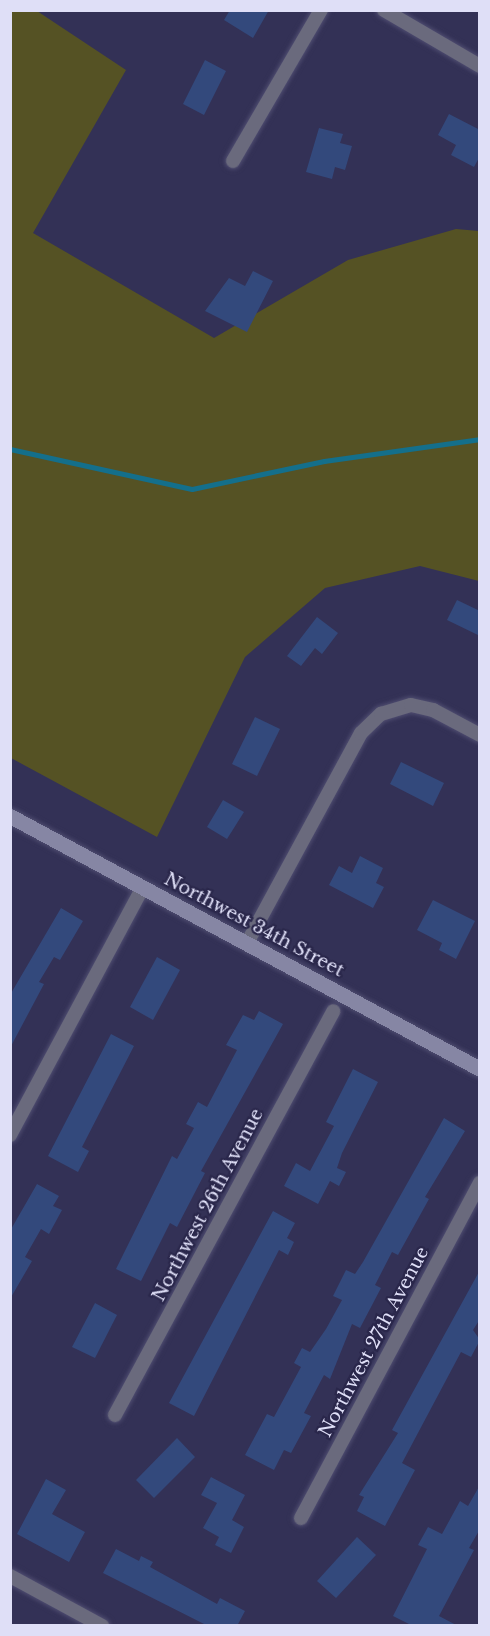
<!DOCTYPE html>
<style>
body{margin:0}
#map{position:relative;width:490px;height:1636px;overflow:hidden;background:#333156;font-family:"Libre Baskerville",serif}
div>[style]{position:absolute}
.green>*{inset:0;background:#555224}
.stream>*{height:5px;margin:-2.5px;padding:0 2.5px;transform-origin:2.5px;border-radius:2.5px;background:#146f8b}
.building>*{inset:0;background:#33497c}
.roads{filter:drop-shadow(0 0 2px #4f4d70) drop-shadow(0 0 2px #4f4d70)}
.minor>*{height:14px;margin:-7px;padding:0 7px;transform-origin:7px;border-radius:7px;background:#6a6a7d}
.secondary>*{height:15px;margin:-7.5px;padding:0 7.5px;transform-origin:7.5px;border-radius:7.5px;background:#8686a4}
span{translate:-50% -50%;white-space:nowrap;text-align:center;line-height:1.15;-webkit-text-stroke:4.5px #2a274b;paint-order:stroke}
.street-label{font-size:18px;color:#dfdff7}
.frame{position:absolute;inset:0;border:12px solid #dfdff7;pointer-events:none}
</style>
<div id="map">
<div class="green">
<div style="clip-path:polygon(10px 11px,37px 11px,126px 70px,33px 233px,214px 338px,348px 260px,456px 229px,479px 231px,479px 581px,420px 566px,325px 588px,245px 657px,157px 837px,11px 758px)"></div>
</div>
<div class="stream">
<div style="left:10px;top:449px;width:186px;rotate:12.4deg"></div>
<div style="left:192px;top:489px;width:135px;rotate:-12deg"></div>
<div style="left:324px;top:461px;width:158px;rotate:-8deg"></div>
</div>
<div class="building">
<div style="clip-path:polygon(230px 10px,269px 10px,253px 38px,224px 20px)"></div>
<div style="clip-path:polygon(205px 60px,226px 71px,204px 115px,183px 104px)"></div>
<div style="clip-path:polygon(449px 114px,480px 130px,480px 156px,474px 167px,451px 155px,456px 145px,438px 135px)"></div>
<div style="clip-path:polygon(319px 128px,343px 134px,340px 143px,352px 146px,345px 170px,335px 167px,332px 179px,306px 172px)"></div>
<div style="clip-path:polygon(253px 271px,273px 281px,247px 332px,205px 311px,229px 278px,245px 286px)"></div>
<div style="clip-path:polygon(457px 600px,480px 611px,480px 636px,447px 620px)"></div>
<div style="clip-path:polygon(317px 617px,338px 633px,322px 654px,315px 648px,301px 666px,287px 656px)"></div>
<div style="clip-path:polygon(255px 717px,280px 729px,257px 776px,232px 764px)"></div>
<div style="clip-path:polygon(401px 762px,444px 783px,433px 806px,390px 784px)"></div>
<div style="clip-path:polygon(223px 800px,244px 812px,227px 839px,207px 827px)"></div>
<div style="clip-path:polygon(360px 856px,383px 868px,376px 883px,384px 887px,373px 908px,329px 885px,339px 866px,352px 873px)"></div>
<div style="clip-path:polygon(433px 900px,475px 921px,456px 959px,439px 950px,442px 943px,417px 930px)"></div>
<div style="clip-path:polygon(61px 908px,83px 921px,60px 960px,54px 957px,39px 982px,44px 984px,10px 1048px,10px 995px)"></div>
<div style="clip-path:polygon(157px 957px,180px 970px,153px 1020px,130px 1007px)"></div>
<div style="clip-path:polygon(259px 1011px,283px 1024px,201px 1171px,205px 1173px,177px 1227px,170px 1223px,141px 1281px,116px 1269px,172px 1156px,177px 1159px,194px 1128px,186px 1124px,198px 1102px,207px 1107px,237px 1050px,226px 1045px,243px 1015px,254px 1020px)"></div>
<div style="clip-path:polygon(111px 1034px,134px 1046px,82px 1147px,89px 1151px,78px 1172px,48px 1156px)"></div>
<div style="clip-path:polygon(353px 1069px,378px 1082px,342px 1153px,337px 1168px,346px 1172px,339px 1186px,330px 1181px,318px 1204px,284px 1186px,296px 1163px,310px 1171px,334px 1126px,326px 1122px)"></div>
<div style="clip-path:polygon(444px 1118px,465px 1131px,425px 1197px,429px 1199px,398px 1255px,392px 1252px,375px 1285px,381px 1288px,360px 1328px,352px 1324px,330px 1379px,324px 1375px,304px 1413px,311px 1416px,291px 1453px,284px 1450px,274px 1470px,245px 1455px,267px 1414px,274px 1417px,301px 1367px,294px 1363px,302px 1348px,310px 1352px,326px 1329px,342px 1300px,333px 1296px,346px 1270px,355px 1274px,363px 1262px)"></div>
<div style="clip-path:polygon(37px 1184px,59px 1196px,53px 1206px,62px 1210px,49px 1234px,41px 1229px,25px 1257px,32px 1261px,10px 1299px,10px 1231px)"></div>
<div style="clip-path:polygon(273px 1211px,295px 1223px,287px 1238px,294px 1242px,288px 1255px,279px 1250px,194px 1416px,169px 1403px)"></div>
<div style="clip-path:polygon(480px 1270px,480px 1319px,473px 1330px,480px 1340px,471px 1357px,461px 1352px,402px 1463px,415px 1470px,385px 1526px,357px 1511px,364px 1497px,359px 1495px,398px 1433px,392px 1430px)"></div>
<div style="clip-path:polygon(95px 1303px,117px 1315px,95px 1358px,72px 1347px)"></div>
<div style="clip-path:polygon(177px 1438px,195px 1457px,154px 1498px,136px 1480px)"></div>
<div style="clip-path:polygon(211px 1477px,245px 1495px,232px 1520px,244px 1527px,231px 1553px,215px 1545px,219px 1537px,203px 1528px,217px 1503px,201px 1495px)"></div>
<div style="clip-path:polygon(46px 1479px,66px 1490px,52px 1514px,85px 1532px,69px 1562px,17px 1534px)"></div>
<div style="clip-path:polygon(480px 1485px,480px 1529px,469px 1548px,474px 1550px,439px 1616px,458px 1626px,413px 1626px,393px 1616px,427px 1549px,418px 1545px,428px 1527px,442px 1534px,460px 1501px,468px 1506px)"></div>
<div style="clip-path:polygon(357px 1537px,376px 1555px,336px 1598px,317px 1581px)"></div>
<div style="clip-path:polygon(116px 1549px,139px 1561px,141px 1556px,153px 1562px,150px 1567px,217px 1604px,220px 1598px,245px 1611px,237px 1626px,208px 1626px,103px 1573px)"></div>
</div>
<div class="roads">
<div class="minor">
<div style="left:384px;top:10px;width:111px;rotate:30.3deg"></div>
<div style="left:233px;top:161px;width:175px;rotate:-59.8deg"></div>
<div style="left:247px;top:943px;width:239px;rotate:-61.5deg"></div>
<div style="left:361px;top:733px;width:28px;rotate:-44deg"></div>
<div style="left:381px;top:714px;width:31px;rotate:-17deg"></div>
<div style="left:411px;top:705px;width:23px;rotate:13deg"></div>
<div style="left:433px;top:710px;width:53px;rotate:28deg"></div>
<div style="left:10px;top:1135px;width:281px;rotate:-61.8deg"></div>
<div style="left:115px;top:1415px;width:459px;rotate:-61.6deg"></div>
<div style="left:301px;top:1518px;width:380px;rotate:-61.9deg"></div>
<div style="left:10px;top:1576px;width:105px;rotate:28.5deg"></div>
</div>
<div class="secondary">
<div style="left:10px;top:816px;width:534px;rotate:28.29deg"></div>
</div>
</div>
<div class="street-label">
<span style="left:254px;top:925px;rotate:28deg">Northwest 34th Street</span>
<span style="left:208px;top:1205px;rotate:-62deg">Northwest 26th Avenue</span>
<span style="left:374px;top:1342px;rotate:-62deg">Northwest 27th Avenue</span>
</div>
<div class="frame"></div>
</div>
